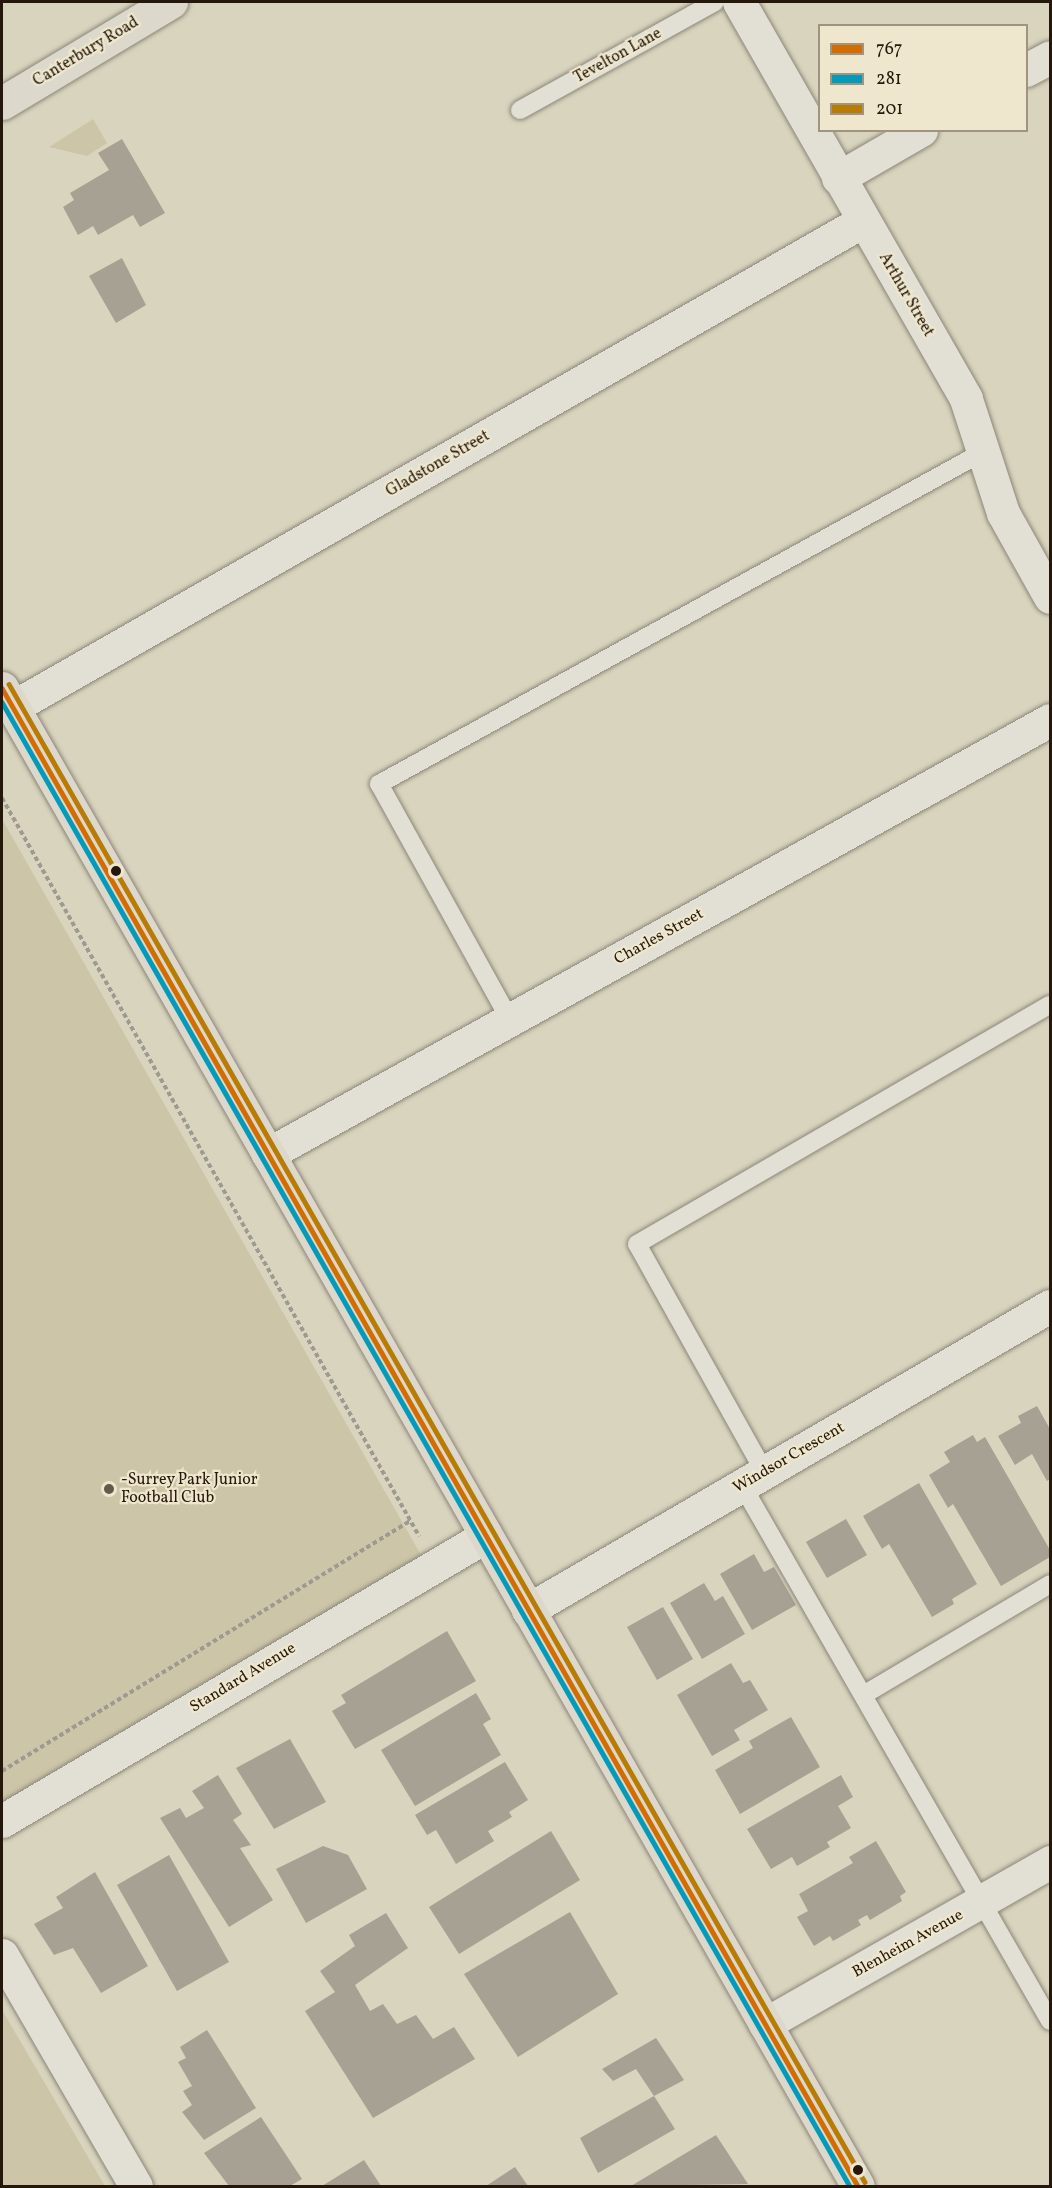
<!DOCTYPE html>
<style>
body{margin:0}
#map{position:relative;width:1052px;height:2188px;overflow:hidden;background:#d9d4be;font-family:Vollkorn,serif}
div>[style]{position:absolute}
.green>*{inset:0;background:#cdc5a8}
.building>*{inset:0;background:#a6a193}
.path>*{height:4px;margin-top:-2px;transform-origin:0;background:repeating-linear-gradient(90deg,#9e9a91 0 4.5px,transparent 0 7.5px)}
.roads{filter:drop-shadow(0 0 2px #8b8678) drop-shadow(0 0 2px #8b8678)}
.lane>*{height:18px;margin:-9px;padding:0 9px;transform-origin:9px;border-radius:9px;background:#e2dfd4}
.street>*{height:33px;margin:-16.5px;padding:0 16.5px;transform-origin:16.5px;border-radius:16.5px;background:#e2dfd4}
.primary>*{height:33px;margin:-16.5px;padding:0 16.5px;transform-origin:16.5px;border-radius:16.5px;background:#dcd9cc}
.bus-1>*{height:4.5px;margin:-2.25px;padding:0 2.25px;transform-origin:2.25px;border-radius:2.25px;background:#d36d02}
.bus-2>*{height:4.5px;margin:-2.25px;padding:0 2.25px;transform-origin:2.25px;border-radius:2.25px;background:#049aba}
.bus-3>*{height:4.5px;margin:-2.25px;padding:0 2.25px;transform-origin:2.25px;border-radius:2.25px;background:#b87b03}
.dots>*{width:16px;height:16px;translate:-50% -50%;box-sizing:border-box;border:3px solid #eee7cd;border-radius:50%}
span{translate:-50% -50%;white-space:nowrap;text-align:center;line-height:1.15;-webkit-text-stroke:4.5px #eee7cd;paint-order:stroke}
.street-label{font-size:16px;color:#25170b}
.poi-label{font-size:16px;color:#25170b}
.left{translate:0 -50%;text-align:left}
.frame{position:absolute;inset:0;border:3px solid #25170b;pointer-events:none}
.legend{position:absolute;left:818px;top:24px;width:210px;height:108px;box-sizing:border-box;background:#eee7cd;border:2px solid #9e947f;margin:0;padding:8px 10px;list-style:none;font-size:18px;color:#25170b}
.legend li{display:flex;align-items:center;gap:12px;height:30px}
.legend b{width:30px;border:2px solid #9e947f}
</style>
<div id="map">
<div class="green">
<div style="clip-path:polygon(93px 119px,107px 143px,87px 156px,49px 147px)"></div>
<div style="clip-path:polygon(2px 819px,425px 1562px,2px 1811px)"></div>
<div style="clip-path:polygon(2px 2010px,105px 2186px,2px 2186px)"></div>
</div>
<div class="building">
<div style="clip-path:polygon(122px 139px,165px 213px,140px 227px,133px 215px,98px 235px,93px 226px,78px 235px,63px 207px,74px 200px,70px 193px,109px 170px,98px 153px)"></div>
<div style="clip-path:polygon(122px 258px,146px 305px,116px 323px,89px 276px)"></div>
<div style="clip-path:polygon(1037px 1406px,1050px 1429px,1050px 1479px,1047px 1481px,1032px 1454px,1015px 1465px,998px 1436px,1021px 1423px,1018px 1416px)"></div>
<div style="clip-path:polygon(973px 1435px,977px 1442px,985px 1437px,1050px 1550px,1050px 1557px,1001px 1586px,953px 1504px,948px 1508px,929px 1475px,950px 1462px,944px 1452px)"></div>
<div style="clip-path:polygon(919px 1483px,977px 1584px,952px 1599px,954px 1604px,932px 1617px,889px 1544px,882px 1549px,863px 1516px)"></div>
<div style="clip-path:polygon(846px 1519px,867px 1555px,827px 1578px,806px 1542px)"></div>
<div style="clip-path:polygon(754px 1554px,764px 1572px,774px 1567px,796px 1605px,752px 1630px,720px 1574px)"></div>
<div style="clip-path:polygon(704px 1583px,715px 1601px,723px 1596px,745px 1634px,702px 1659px,670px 1603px)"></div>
<div style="clip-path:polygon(663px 1607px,693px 1659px,657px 1680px,627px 1627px)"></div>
<div style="clip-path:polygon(447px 1631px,476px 1681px,355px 1749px,332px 1711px,346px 1703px,341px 1695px)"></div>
<div style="clip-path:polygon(731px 1663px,743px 1683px,750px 1680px,768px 1710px,734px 1730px,740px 1740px,712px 1756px,677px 1695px)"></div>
<div style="clip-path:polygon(476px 1693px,491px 1719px,483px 1724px,501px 1755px,415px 1806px,381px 1750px)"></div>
<div style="clip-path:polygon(791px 1717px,820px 1767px,740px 1814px,715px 1770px,753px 1748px,749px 1741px)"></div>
<div style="clip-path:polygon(290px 1739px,326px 1802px,274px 1829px,236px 1768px)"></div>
<div style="clip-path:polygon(505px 1762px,528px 1800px,509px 1812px,512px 1817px,488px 1831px,494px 1841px,456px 1864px,436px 1830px,427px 1835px,415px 1815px)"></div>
<div style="clip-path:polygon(218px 1775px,242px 1814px,233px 1820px,251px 1845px,240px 1848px,273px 1900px,229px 1927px,160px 1818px,180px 1808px,186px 1818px,204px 1808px,192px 1791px)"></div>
<div style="clip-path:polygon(841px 1775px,853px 1797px,838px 1806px,851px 1828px,827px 1842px,830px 1847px,797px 1866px,792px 1857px,771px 1869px,747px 1829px)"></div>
<div style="clip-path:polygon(551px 1831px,580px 1880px,459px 1954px,429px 1907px)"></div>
<div style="clip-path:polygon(876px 1841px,906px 1892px,900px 1896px,902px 1901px,870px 1920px,867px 1915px,858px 1920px,861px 1925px,833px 1941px,830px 1936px,814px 1946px,797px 1917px,808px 1911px,799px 1894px,853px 1863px,849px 1857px)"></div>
<div style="clip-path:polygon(323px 1846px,348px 1855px,367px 1889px,306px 1923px,276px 1869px)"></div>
<div style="clip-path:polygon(169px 1855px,229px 1962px,177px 1991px,117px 1885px)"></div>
<div style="clip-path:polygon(95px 1872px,148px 1966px,101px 1993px,73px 1948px,54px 1955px,34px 1924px,63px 1908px,56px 1897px)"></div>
<div style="clip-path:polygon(570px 1912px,618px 1994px,518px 2057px,464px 1974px)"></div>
<div style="clip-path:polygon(386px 1913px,408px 1948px,355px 1985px,370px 2011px,383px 2004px,397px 2024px,416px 2015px,433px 2039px,454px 2027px,475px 2059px,373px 2118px,305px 2011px,335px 1992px,320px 1971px,355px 1946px,349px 1935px)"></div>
<div style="clip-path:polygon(207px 2030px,256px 2108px,204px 2140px,182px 2112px,192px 2105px,183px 2091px,192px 2086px,178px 2062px,186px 2058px,180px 2047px)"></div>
<div style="clip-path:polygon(656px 2038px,684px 2080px,654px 2096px,675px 2129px,598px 2173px,580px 2138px,654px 2096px,636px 2069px,613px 2081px,602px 2069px)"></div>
<div style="clip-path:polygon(261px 2117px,302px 2179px,290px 2186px,229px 2186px,204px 2153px)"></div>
<div style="clip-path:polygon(716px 2135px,748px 2184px,631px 2186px)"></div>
<div style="clip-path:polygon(364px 2160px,381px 2186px,322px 2186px)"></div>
<div style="clip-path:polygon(515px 2167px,528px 2186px,486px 2186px)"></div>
</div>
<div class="path">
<div style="left:2px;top:798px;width:848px;rotate:60.53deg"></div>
<div style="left:2px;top:1771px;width:479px;rotate:-31.5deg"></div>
</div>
<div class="roads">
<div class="lane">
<div style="left:520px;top:110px;width:223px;rotate:-29deg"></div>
<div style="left:510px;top:1020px;width:270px;rotate:-119deg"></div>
<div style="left:379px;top:784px;width:689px;rotate:-28.8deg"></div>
<div style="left:765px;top:1473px;width:262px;rotate:-119.2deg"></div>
<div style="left:637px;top:1244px;width:477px;rotate:-30.1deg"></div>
<div style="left:742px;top:1485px;width:618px;rotate:60.12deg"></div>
<div style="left:865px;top:1694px;width:215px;rotate:-30.7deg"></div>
</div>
<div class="street">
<div style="left:739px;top:2px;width:457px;rotate:60.2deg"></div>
<div style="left:966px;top:399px;width:120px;rotate:72deg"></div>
<div style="left:1003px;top:513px;width:96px;rotate:60.8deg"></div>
<div style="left:1026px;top:70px;width:27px;rotate:-28deg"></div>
<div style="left:838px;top:178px;width:96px;rotate:-30deg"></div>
<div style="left:13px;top:707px;width:979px;rotate:-29.76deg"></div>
<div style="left:268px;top:1154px;width:894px;rotate:-29.03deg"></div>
<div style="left:528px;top:1610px;width:604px;rotate:-30.22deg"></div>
<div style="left:2px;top:1821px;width:562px;rotate:-30.49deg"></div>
<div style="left:2px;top:1955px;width:267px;rotate:59.9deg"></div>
<div style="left:765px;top:2024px;width:328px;rotate:-29.6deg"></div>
</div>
<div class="primary">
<div style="left:2px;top:103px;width:197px;rotate:-30.9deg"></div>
<div style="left:2px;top:688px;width:1725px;rotate:60.26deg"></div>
</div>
</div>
<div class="bus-1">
<div style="left:2px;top:688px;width:1725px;rotate:60.26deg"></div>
</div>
<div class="bus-2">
<div style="left:2px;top:702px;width:1709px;rotate:60.26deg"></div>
</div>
<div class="bus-3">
<div style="left:9px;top:684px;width:1725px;rotate:60.26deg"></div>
</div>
<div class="dots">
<div style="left:116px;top:871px;background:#25170b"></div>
<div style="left:109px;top:1489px;background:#64594a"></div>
<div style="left:858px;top:2170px;background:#25170b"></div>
</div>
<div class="street-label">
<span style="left:86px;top:52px;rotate:-31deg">Canterbury Road</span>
<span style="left:618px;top:56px;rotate:-29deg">Tevelton Lane</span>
<span style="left:906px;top:295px;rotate:60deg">Arthur Street</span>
<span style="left:438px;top:464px;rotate:-30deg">Gladstone Street</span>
<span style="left:659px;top:937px;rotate:-29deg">Charles Street</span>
<span style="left:789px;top:1458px;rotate:-30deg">Windsor Crescent</span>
<span style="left:243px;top:1678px;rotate:-31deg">Standard Avenue</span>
<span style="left:908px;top:1944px;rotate:-29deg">Blenheim Avenue</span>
</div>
<div class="poi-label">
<span class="left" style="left:121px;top:1489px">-Surrey Park Junior<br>Football Club</span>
</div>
<div class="frame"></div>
<ul class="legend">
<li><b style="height:8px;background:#d36d02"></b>767</li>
<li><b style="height:8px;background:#049aba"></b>281</li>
<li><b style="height:8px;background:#b87b03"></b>201</li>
</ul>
</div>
